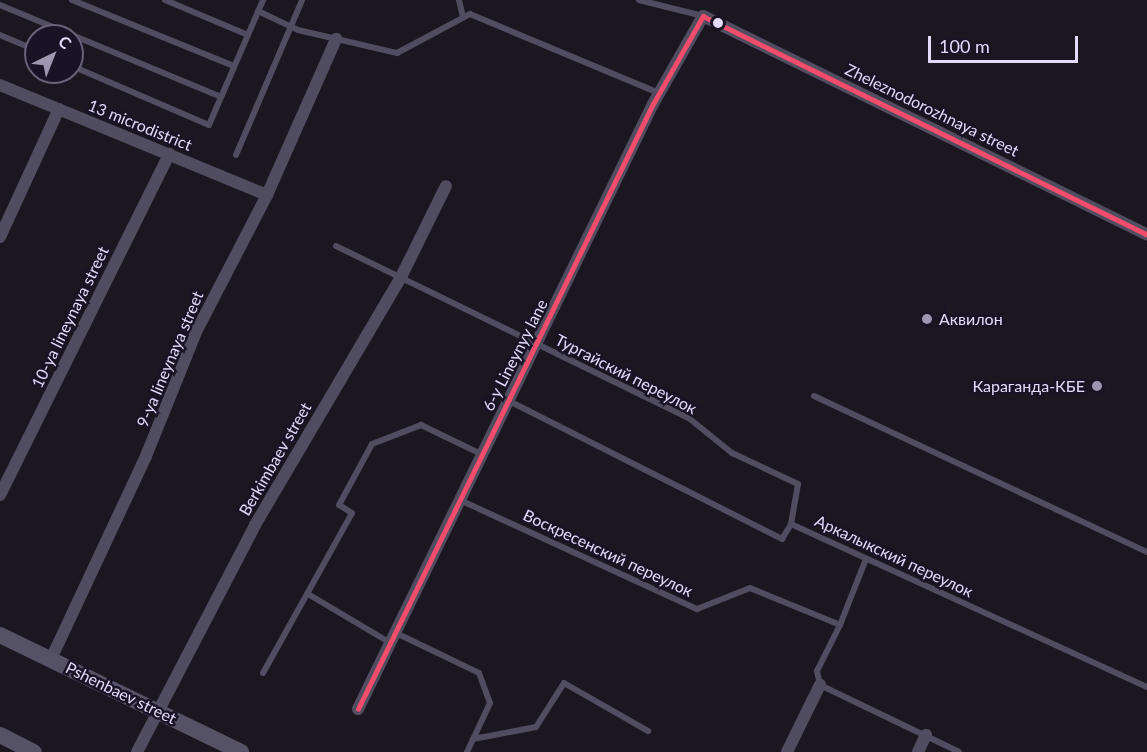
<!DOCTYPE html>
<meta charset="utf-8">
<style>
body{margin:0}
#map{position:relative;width:1147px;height:752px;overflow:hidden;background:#1a1721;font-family:Lato,sans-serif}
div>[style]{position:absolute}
.lane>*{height:6px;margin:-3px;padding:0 3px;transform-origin:3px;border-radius:3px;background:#504d60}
.street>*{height:12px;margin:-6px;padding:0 6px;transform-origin:6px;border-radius:6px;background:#504d60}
.secondary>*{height:16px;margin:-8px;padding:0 8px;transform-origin:8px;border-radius:8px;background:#555266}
.bus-1>*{height:4.5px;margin:-2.25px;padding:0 2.25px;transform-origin:2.25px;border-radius:2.25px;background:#f44d6c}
.dots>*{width:16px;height:16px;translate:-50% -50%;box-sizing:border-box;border:3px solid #181325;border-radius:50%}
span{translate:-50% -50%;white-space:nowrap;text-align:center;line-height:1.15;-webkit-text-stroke:5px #181325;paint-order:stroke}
.street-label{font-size:16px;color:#e2dbfa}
.poi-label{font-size:16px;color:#e2dbfa}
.left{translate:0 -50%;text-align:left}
.right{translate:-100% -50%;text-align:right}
.north{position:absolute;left:24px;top:24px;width:60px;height:60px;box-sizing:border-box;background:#181325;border:2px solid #69637a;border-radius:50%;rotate:43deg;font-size:16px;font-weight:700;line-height:24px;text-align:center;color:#e2dbfa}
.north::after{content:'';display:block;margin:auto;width:21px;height:27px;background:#9c96ae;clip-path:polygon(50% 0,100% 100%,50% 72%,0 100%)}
.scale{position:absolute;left:928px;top:36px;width:150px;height:27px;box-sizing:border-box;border:3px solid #e2dbfa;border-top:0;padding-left:8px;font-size:18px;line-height:21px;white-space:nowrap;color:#e2dbfa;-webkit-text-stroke:4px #181325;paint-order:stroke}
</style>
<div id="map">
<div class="lane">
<div style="left:72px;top:0;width:175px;rotate:22.2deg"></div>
<div style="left:165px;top:0;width:90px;rotate:22.9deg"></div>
<div style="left:459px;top:0;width:18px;rotate:77deg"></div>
<div style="left:639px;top:0;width:66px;rotate:14deg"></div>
<div style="left:0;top:5px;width:239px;rotate:22.6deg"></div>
<div style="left:258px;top:11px;width:44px;rotate:25.4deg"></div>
<div style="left:298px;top:30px;width:102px;rotate:13.1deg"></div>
<div style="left:397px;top:53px;width:83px;rotate:-28.1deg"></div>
<div style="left:470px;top:14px;width:205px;rotate:22.7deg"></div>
<div style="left:0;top:35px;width:39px;rotate:23deg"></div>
<div style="left:72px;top:66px;width:149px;rotate:23.3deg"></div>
<div style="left:209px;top:125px;width:136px;rotate:-66.6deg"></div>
<div style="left:236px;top:155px;width:168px;rotate:-66.9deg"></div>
<div style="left:336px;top:246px;width:394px;rotate:26deg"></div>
<div style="left:690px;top:419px;width:54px;rotate:39deg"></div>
<div style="left:732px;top:453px;width:73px;rotate:25.2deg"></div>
<div style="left:798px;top:484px;width:41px;rotate:99.9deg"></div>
<div style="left:814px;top:396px;width:368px;rotate:25.1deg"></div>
<div style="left:511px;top:402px;width:304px;rotate:26.8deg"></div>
<div style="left:782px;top:539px;width:17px;rotate:-59deg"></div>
<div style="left:791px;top:524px;width:392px;rotate:24.6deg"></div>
<div style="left:462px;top:501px;width:259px;rotate:24.7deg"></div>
<div style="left:697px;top:609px;width:57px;rotate:-21.6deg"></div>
<div style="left:750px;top:588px;width:97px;rotate:22.3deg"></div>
<div style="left:840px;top:625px;width:51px;rotate:116.6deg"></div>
<div style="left:817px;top:671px;width:14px;rotate:78deg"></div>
<div style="left:820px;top:685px;width:154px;rotate:25.7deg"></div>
<div style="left:308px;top:594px;width:94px;rotate:30.7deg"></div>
<div style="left:840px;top:625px;width:71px;rotate:-68.5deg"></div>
<div style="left:396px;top:633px;width:92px;rotate:25.7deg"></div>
<div style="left:479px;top:673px;width:32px;rotate:70deg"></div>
<div style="left:490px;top:703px;width:40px;rotate:115deg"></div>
<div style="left:263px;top:673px;width:183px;rotate:-60.9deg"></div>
<div style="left:352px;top:513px;width:15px;rotate:-148deg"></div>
<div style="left:339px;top:505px;width:69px;rotate:-61.6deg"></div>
<div style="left:372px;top:444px;width:53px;rotate:-21.2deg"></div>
<div style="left:421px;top:425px;width:67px;rotate:25.8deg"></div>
<div style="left:467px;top:752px;width:14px;rotate:-65deg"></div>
<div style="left:473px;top:739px;width:64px;rotate:-10.8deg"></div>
<div style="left:536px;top:727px;width:52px;rotate:-57.5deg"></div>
<div style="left:564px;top:683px;width:97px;rotate:29.7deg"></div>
</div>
<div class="street">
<div style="left:0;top:85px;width:289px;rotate:22.4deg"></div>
<div style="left:0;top:237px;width:141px;rotate:-65.3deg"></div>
<div style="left:0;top:495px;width:381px;rotate:-63.6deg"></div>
<div style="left:51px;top:659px;width:224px;rotate:-64.9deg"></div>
<div style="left:146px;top:456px;width:134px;rotate:-68deg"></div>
<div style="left:196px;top:332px;width:154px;rotate:-62.6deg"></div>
<div style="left:267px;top:195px;width:171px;rotate:-66.1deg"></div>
<div style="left:358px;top:709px;width:673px;rotate:-64.01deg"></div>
<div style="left:653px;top:104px;width:101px;rotate:-60.4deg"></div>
<div style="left:703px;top:16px;width:495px;rotate:26.2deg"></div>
<div style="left:137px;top:752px;width:256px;rotate:-62.5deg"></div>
<div style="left:255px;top:525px;width:290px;rotate:-59.5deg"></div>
<div style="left:402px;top:275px;width:99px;rotate:-63.7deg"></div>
<div style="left:787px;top:752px;width:75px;rotate:-63.8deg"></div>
<div style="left:918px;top:752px;width:19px;rotate:-65deg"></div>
</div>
<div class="secondary">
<div style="left:0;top:635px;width:268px;rotate:25.9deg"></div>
<div style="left:0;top:735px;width:38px;rotate:27deg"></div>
</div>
<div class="bus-1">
<div style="left:358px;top:709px;width:673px;rotate:-64.01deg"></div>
<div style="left:653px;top:104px;width:101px;rotate:-60.4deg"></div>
<div style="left:703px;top:16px;width:495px;rotate:26.2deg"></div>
</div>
<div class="dots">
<div style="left:718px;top:23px;background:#e2dbfa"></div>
<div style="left:927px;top:319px;background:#9c96ae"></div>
<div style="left:1097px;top:386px;background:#9c96ae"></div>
</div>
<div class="street-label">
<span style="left:932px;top:110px;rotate:26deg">Zheleznodorozhnaya street</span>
<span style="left:140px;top:125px;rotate:22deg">13 microdistrict</span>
<span style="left:70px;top:317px;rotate:-64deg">10-ya lineynaya street</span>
<span style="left:515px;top:355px;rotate:-63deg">6-y Lineynyy lane</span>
<span style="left:170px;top:359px;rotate:-67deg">9-ya lineynaya street</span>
<span style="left:626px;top:374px;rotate:27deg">Тургайский переулок</span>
<span style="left:275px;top:459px;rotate:-60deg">Berkimbaev street</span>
<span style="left:608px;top:553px;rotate:25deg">Воскресенский переулок</span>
<span style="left:894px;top:556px;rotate:25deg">Аркалыкский переулок</span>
<span style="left:121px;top:693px;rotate:26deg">Pshenbaev street</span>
</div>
<div class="poi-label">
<span class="left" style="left:939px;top:319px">Аквилон</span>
<span class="right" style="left:1085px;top:386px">Караганда-КБЕ</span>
</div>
<div class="north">С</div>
<div class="scale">100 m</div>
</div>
